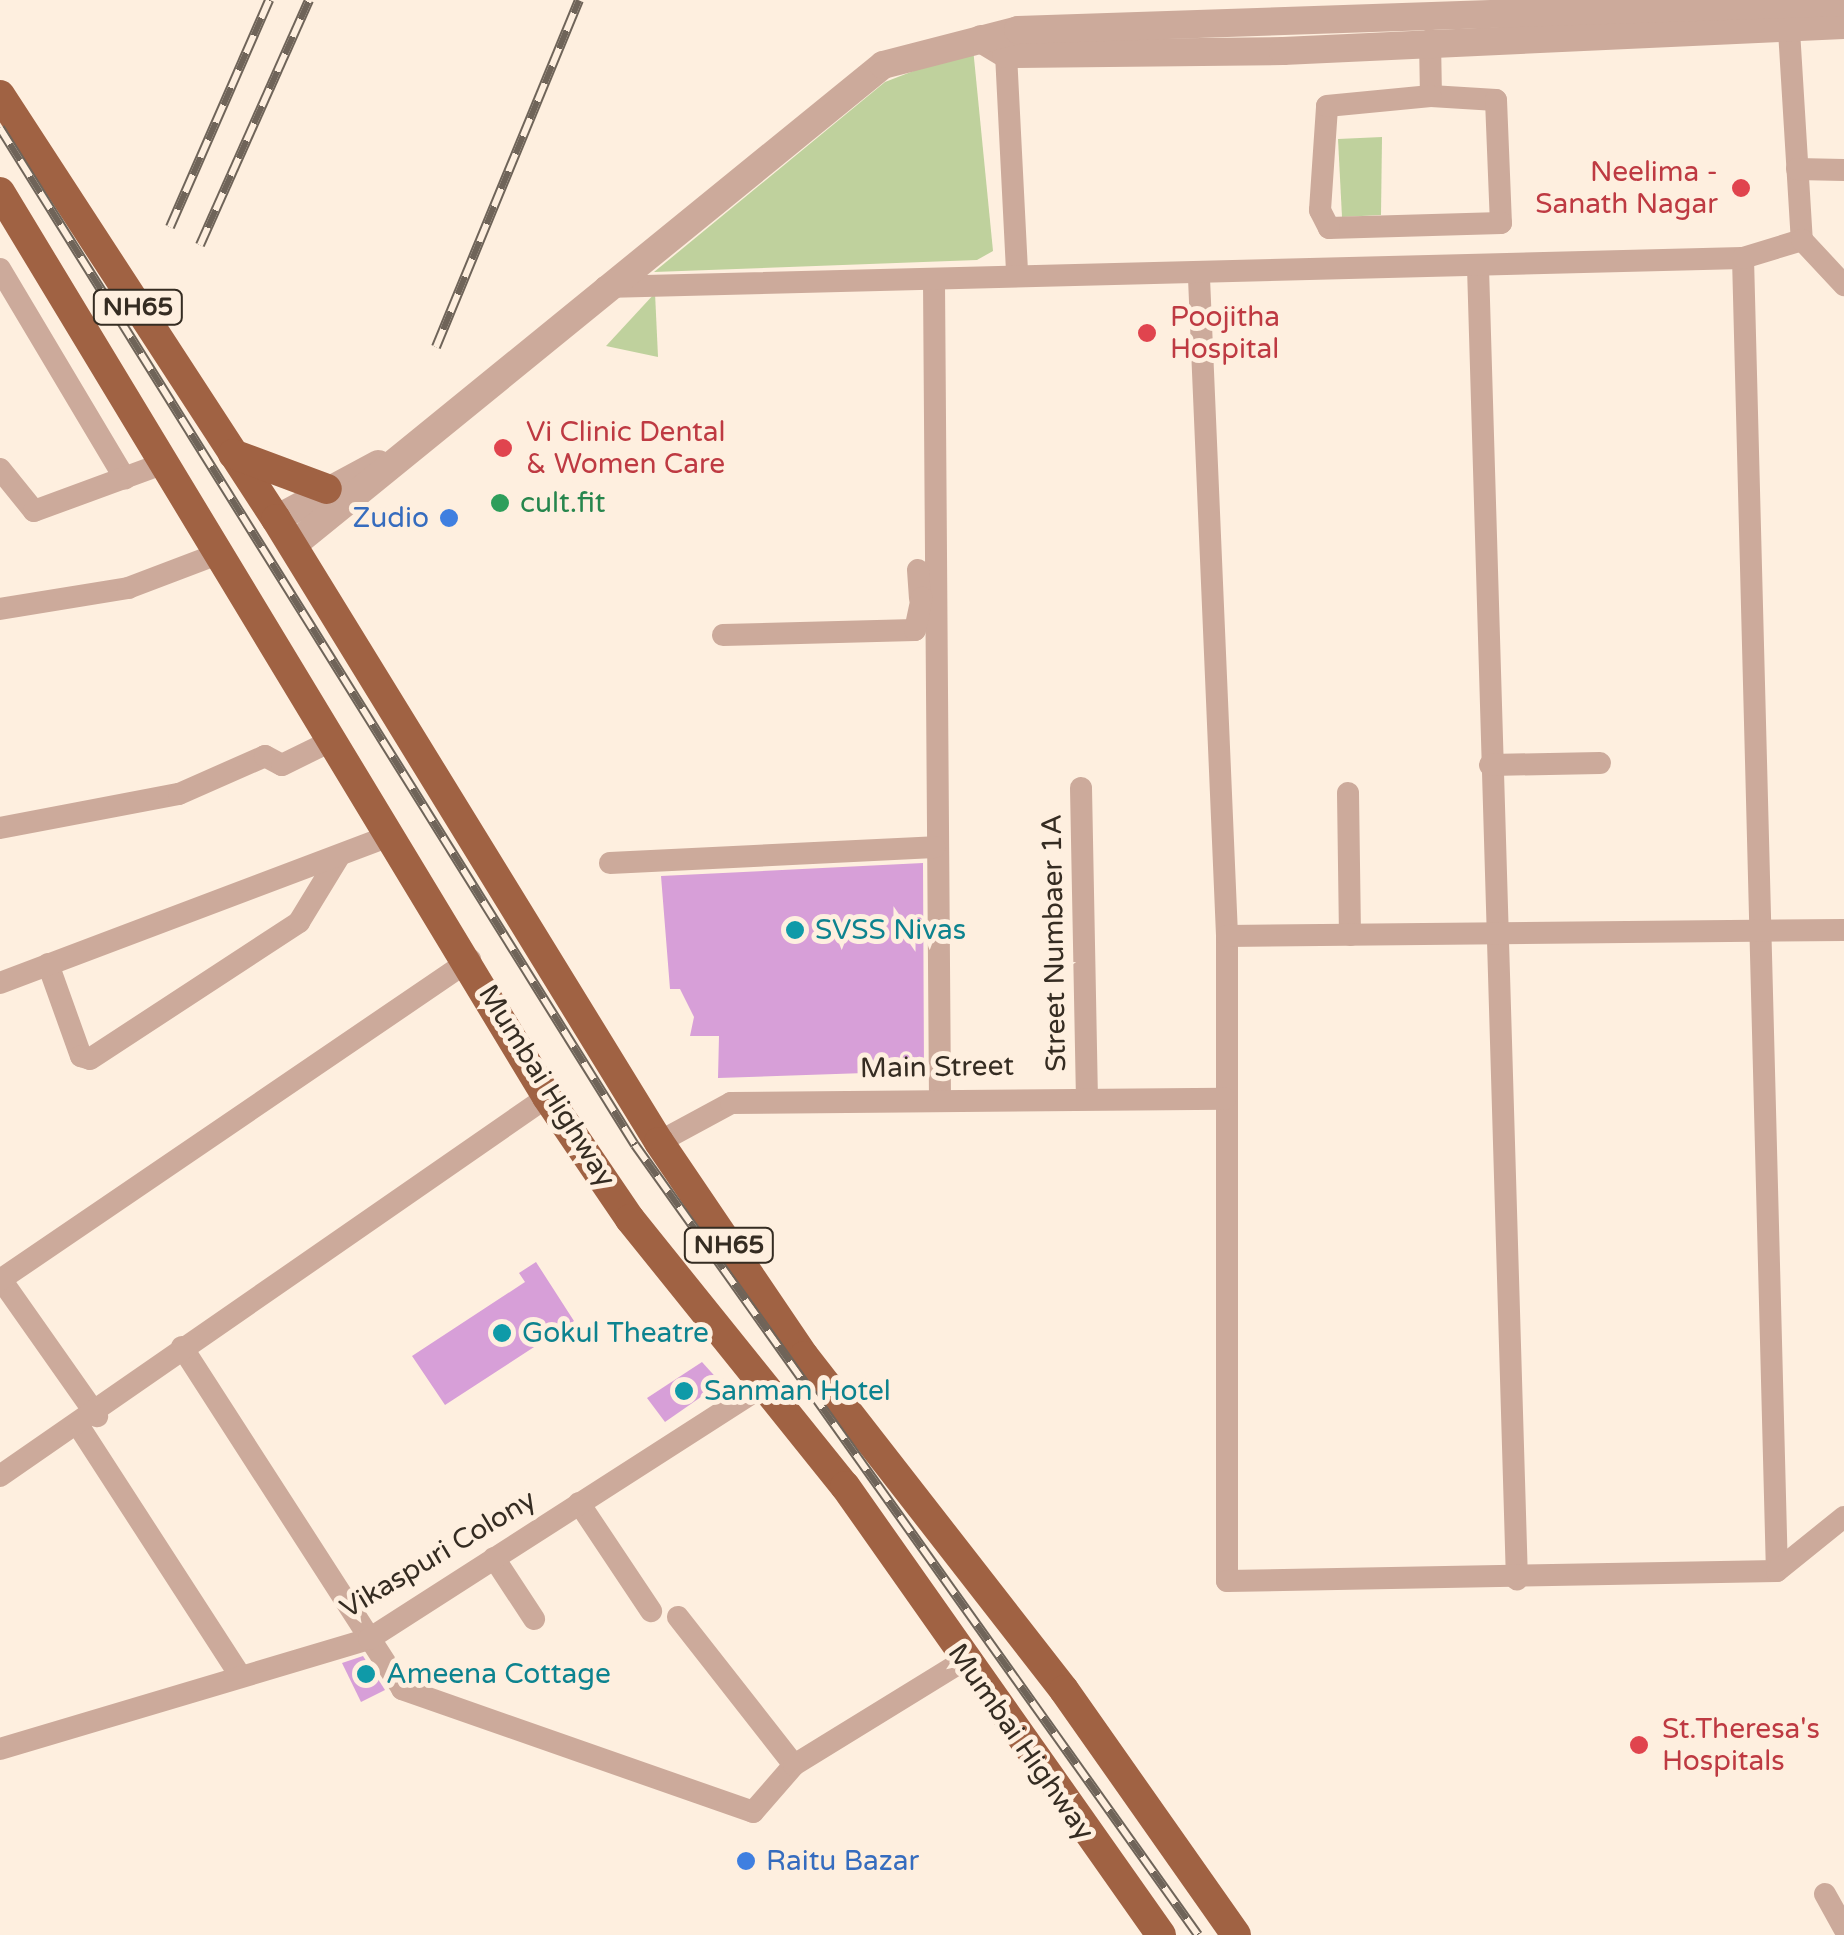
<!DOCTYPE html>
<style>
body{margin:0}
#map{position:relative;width:1844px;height:1935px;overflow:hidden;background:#feefdf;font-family:"Varela Round",sans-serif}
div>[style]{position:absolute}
.green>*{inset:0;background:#bfd19d}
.building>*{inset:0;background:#d79fd8}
.minor>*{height:22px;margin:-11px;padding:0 11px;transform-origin:11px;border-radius:11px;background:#ccaa9b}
.tertiary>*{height:28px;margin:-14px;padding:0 14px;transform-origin:14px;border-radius:14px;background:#ccaa9b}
.trunk>*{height:30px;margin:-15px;padding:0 15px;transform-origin:15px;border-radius:15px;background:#a06243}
.rail>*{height:10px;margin-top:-5px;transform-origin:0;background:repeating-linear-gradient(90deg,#feefdf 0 19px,#6f6459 0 38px);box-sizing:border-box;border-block:2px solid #6f6459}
.dots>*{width:28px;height:28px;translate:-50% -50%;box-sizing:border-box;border:5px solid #feefdf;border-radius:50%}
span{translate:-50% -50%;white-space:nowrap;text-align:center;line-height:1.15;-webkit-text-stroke:10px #feefdf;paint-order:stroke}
.shield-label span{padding:2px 8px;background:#feefdf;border:2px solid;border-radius:8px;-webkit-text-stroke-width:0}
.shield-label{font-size:25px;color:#352c22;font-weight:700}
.health-label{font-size:28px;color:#be3a42}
.right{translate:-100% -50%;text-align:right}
.left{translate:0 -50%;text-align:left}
.leisure-label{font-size:28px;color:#27864d}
.shop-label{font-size:28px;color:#366cbe}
.culture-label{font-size:28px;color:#0d838f}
.street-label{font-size:28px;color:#352c22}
</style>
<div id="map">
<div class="green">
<div style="clip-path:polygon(973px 48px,993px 251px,977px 260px,654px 272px,885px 82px)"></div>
<div style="clip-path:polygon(1382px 137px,1381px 215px,1342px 217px,1338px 139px)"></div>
<div style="clip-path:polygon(655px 293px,658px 357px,606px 346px)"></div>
</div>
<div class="building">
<div style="clip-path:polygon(923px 863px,924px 1071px,718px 1078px,719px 1036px,690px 1036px,694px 1017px,680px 989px,670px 989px,661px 876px)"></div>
<div style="clip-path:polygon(536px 1262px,574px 1321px,445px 1405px,412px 1356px,525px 1282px,519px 1273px)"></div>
<div style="clip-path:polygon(702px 1362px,721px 1383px,665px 1422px,647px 1398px)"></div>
<div style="clip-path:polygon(363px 1656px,385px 1690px,361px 1702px,342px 1663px)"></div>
</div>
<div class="minor">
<div style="left:1788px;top:14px;width:226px;rotate:86.5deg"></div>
<div style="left:1430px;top:40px;width:56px;rotate:89deg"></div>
<div style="left:1431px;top:96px;width:65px;rotate:3.5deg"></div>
<div style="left:1496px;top:100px;width:123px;rotate:87.7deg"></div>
<div style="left:1501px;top:223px;width:172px;rotate:178.3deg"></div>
<div style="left:1329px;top:228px;width:20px;rotate:-117deg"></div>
<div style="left:1320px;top:210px;width:104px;rotate:-86.1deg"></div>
<div style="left:1327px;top:106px;width:104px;rotate:-5.5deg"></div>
<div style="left:1006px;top:54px;width:219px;rotate:87.1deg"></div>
<div style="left:1797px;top:169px;width:47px;rotate:1.2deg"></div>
<div style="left:1743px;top:258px;width:1313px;rotate:88.52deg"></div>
<div style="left:1478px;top:267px;width:1313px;rotate:88.3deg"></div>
<div style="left:0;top:269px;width:244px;rotate:59.2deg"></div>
<div style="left:1199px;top:278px;width:659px;rotate:87.56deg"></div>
<div style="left:1227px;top:936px;width:645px;rotate:90deg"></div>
<div style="left:1227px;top:1581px;width:550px;rotate:-1.04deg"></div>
<div style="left:1777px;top:1571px;width:86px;rotate:-38.9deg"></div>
<div style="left:934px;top:282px;width:813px;rotate:89.58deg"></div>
<div style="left:605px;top:287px;width:1138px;rotate:-1.46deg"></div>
<div style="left:1743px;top:258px;width:62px;rotate:-17deg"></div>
<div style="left:1802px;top:240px;width:62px;rotate:47deg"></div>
<div style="left:0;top:469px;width:54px;rotate:51deg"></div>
<div style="left:34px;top:511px;width:133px;rotate:-20.2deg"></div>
<div style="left:918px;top:570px;width:28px;rotate:86deg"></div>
<div style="left:0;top:609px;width:130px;rotate:-9.3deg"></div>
<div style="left:128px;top:588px;width:93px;rotate:-20.8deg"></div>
<div style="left:723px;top:635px;width:192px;rotate:-1.5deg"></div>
<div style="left:915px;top:630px;width:33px;rotate:-78deg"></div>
<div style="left:1490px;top:765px;width:110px;rotate:-1deg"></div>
<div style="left:1081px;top:788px;width:308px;rotate:88.9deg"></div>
<div style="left:1348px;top:793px;width:142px;rotate:89.2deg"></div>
<div style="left:0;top:828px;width:182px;rotate:-10.8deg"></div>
<div style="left:179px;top:794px;width:94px;rotate:-23.8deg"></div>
<div style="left:265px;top:756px;width:19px;rotate:28deg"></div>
<div style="left:282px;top:765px;width:57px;rotate:-26.1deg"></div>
<div style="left:610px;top:863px;width:325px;rotate:-2.8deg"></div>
<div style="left:1227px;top:936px;width:617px;rotate:-0.56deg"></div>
<div style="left:48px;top:964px;width:98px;rotate:70.3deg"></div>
<div style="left:81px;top:1056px;width:9px;rotate:18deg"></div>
<div style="left:90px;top:1059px;width:250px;rotate:-33.2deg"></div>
<div style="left:299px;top:922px;width:75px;rotate:-58.6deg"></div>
<div style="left:0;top:983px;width:417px;rotate:-20.7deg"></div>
<div style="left:659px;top:1142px;width:82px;rotate:-28.4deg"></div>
<div style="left:731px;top:1103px;width:494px;rotate:-0.5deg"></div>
<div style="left:0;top:1278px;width:169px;rotate:54.9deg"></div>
<div style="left:0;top:1280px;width:569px;rotate:-34.25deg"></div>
<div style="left:182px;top:1347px;width:407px;rotate:57.2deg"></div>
<div style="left:402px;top:1689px;width:372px;rotate:19.3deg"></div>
<div style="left:753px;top:1812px;width:62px;rotate:-48.9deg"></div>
<div style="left:78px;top:1425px;width:298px;rotate:57.1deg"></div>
<div style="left:0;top:1476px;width:665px;rotate:-34.72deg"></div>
<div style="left:579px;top:1503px;width:130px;rotate:56.3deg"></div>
<div style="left:494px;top:1558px;width:73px;rotate:56.7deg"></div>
<div style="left:678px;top:1617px;width:188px;rotate:51.9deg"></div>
<div style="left:794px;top:1765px;width:198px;rotate:-31.6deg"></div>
<div style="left:0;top:1749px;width:385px;rotate:-16.6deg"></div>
<div style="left:369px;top:1639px;width:470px;rotate:-32.7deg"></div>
<div style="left:1825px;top:1894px;width:39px;rotate:61deg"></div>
</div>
<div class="tertiary">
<div style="left:981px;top:39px;width:29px;rotate:31deg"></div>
<div style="left:1006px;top:54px;width:277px;rotate:-0.6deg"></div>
<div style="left:1283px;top:51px;width:562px;rotate:-2.65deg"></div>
<div style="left:276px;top:519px;width:116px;rotate:-28.3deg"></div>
<div style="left:292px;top:546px;width:762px;rotate:-39.14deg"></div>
<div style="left:883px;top:65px;width:139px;rotate:-14.5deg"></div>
<div style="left:1018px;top:30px;width:826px;rotate:-1.94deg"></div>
</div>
<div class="trunk">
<div style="left:0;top:95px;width:506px;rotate:56.94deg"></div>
<div style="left:276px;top:519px;width:731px;rotate:58.42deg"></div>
<div style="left:659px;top:1142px;width:258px;rotate:55.9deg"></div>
<div style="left:804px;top:1356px;width:423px;rotate:52.1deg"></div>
<div style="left:1064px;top:1690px;width:299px;rotate:54.9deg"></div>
<div style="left:0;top:192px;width:1057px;rotate:58.85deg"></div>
<div style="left:547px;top:1097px;width:148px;rotate:55.8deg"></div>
<div style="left:630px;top:1219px;width:343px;rotate:51.2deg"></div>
<div style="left:845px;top:1486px;width:549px;rotate:54.86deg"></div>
<div style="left:233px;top:454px;width:100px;rotate:20.4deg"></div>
</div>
<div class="rail">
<div style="left:0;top:128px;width:1199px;rotate:58.02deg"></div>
<div style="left:635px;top:1145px;width:970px;rotate:54.52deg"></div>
<div style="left:170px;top:227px;width:248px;rotate:-66.4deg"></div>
<div style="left:200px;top:245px;width:268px;rotate:-66deg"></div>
<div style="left:436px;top:347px;width:375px;rotate:-67.6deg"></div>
</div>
<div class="dots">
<div style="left:1741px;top:188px;background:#e0444e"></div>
<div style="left:1147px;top:333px;background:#e0444e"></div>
<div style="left:503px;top:448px;background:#e0444e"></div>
<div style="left:500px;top:503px;background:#2e9e5b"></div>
<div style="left:449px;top:518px;background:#3f7fe0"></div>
<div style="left:795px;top:930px;background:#0f9aa8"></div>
<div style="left:502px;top:1333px;background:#0f9aa8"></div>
<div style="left:684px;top:1391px;background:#0f9aa8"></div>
<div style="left:366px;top:1674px;background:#0f9aa8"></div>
<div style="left:1639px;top:1745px;background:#e0444e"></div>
<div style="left:746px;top:1861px;background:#3f7fe0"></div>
</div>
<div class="shield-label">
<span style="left:138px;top:307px">NH65</span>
<span style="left:729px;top:1245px">NH65</span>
</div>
<div class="health-label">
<span class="right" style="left:1718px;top:188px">Neelima -<br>Sanath Nagar</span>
<span class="left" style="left:1170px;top:333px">Poojitha<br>Hospital</span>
<span class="left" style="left:526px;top:448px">Vi Clinic Dental<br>&amp; Women Care</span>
<span class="left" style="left:1662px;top:1745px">St.Theresa's<br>Hospitals</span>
</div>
<div class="leisure-label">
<span class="left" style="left:520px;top:503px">cult.fit</span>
</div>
<div class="shop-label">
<span class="right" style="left:429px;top:518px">Zudio</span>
<span class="left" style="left:766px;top:1861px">Raitu Bazar</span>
</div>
<div class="culture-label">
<span class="left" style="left:815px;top:930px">SVSS Nivas</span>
<span class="left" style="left:522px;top:1333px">Gokul Theatre</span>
<span class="left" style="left:704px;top:1391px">Sanman Hotel</span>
<span class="left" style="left:386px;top:1674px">Ameena Cottage</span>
</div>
<div class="street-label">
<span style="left:1054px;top:943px;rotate:-91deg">Street Numbaer 1A</span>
<span style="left:937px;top:1067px;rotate:-1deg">Main Street</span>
<span style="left:547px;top:1086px;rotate:58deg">Mumbai Highway</span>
<span style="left:438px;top:1554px;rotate:-31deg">Vikaspuri Colony</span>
<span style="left:1021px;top:1742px;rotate:55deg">Mumbai Highway</span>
</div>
</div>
